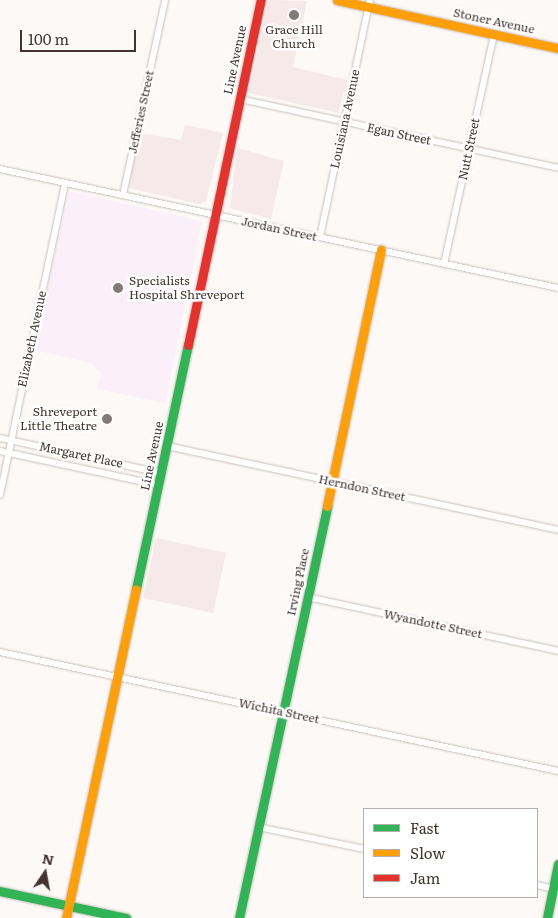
<!DOCTYPE html>
<style>
body{margin:0}
#map{position:relative;width:558px;height:918px;overflow:hidden;background:#fdf9f7;font-family:Literata,serif}
div>[style]{position:absolute}
.commercial>*{inset:0;background:#f5e9e9}
.medical>*{inset:0;background:#fbf0fa}
.roads{filter:drop-shadow(0 0 1px #c7bfbc) drop-shadow(0 0 1px #c7bfbc)}
.street>*{height:6px;margin:-3px;padding:0 3px;transform-origin:3px;border-radius:3px;background:#fffefe}
.fast>*{height:9px;margin:-4.5px;padding:0 4.5px;transform-origin:4.5px;border-radius:4.5px;background:#30b455}
.slow>*{height:9px;margin:-4.5px;padding:0 4.5px;transform-origin:4.5px;border-radius:4.5px;background:#ff9f0a}
.jam>*{height:9px;margin:-4.5px;padding:0 4.5px;transform-origin:4.5px;border-radius:4.5px;background:#e5322d}
.dots>*{width:14px;height:14px;translate:-50% -50%;box-sizing:border-box;border:2px solid #fff;border-radius:50%}
span{translate:-50% -50%;white-space:nowrap;text-align:center;line-height:1.15;-webkit-text-stroke:5px #fff;paint-order:stroke}
.street-label{font-size:12px;color:#423530}
.poi-label{font-size:12px;color:#423530}
.left{translate:0 -50%;text-align:left}
.right{translate:-100% -50%;text-align:right}
.legend{position:absolute;left:363px;top:808px;width:175px;height:90px;box-sizing:border-box;background:#fff;border:1px solid #b3aeac;margin:0;padding:6px 9px;list-style:none;font-size:15px;color:#423530}
.legend li{display:flex;align-items:center;gap:10px;height:25px}
.legend b{width:25px;border:1px solid #b3aeac}
.north{position:absolute;left:20px;top:848px;width:50px;height:50px;-webkit-text-stroke:4px #fff;paint-order:stroke;rotate:12deg;font-size:14px;font-weight:700;line-height:20px;text-align:center;color:#423530}
.north::after{content:'';display:block;margin:auto;width:18px;height:22px;background:#423530;clip-path:polygon(50% 0,100% 100%,50% 72%,0 100%)}
.scale{position:absolute;left:20px;top:30px;width:116px;height:22px;box-sizing:border-box;border:2px solid #423530;border-top:0;padding-left:6px;font-size:15px;line-height:18px;white-space:nowrap;color:#423530;-webkit-text-stroke:4px #fff;paint-order:stroke}
</style>
<div id="map">
<div class="commercial">
<div style="clip-path:polygon(268px 0,307px 1px,293px 67px,347px 80px,338px 113px,249px 93px)"></div>
<div style="clip-path:polygon(185px 125px,223px 133px,206px 201px,199px 204px,129px 188px,139px 133px,181px 140px)"></div>
<div style="clip-path:polygon(237px 148px,284px 161px,271px 219px,230px 208px)"></div>
<div style="clip-path:polygon(156px 538px,226px 553px,213px 613px,143px 598px)"></div>
</div>
<div class="medical">
<div style="clip-path:polygon(69px 191px,202px 221px,165px 403px,97px 389px,101px 373px,91px 363px,34px 350px)"></div>
</div>
<div class="roads">
<div class="street">
<div style="left:240px;top:99px;width:325px;rotate:12.2deg"></div>
<div style="left:0;top:169px;width:571px;rotate:12.04deg"></div>
<div style="left:123px;top:195px;width:199px;rotate:-77.8deg"></div>
<div style="left:320px;top:237px;width:242px;rotate:-78.1deg"></div>
<div style="left:444px;top:264px;width:235px;rotate:-77.7deg"></div>
<div style="left:0;top:438px;width:165px;rotate:12.3deg"></div>
<div style="left:167px;top:446px;width:400px;rotate:12.1deg"></div>
<div style="left:0;top:451px;width:162px;rotate:12.1deg"></div>
<div style="left:0;top:495px;width:319px;rotate:-78.2deg"></div>
<div style="left:307px;top:597px;width:257px;rotate:12.1deg"></div>
<div style="left:0;top:652px;width:571px;rotate:12.04deg"></div>
<div style="left:258px;top:827px;width:108px;rotate:11.7deg"></div>
<div style="left:537px;top:885px;width:22px;rotate:13deg"></div>
</div>
<div class="fast">
<div style="left:136px;top:589px;width:249px;rotate:-78deg"></div>
<div style="left:0;top:891px;width:129px;rotate:12.1deg"></div>
<div style="left:239px;top:918px;width:421px;rotate:-77.9deg"></div>
<div style="left:547px;top:918px;width:55px;rotate:-78.5deg"></div>
</div>
<div class="slow">
<div style="left:337px;top:0;width:226px;rotate:12.3deg"></div>
<div style="left:327px;top:506px;width:262px;rotate:-78.1deg"></div>
<div style="left:66px;top:918px;width:336px;rotate:-78deg"></div>
</div>
<div class="jam">
<div style="left:188px;top:345px;width:353px;rotate:-78.1deg"></div>
</div>
</div>
<div class="dots">
<div style="left:294px;top:15px;background:#837a76"></div>
<div style="left:118px;top:288px;background:#837a76"></div>
<div style="left:107px;top:419px;background:#837a76"></div>
</div>
<div class="street-label">
<span style="left:494px;top:21px;rotate:12deg">Stoner Avenue</span>
<span style="left:235px;top:60px;rotate:-78deg">Line Avenue</span>
<span style="left:141px;top:112px;rotate:-78deg">Jefferies Street</span>
<span style="left:345px;top:119px;rotate:-78deg">Louisiana Avenue</span>
<span style="left:399px;top:134px;rotate:12deg">Egan Street</span>
<span style="left:469px;top:149px;rotate:-78deg">Nutt Street</span>
<span style="left:279px;top:229px;rotate:12deg">Jordan Street</span>
<span style="left:32px;top:339px;rotate:-78deg">Elizabeth Avenue</span>
<span style="left:81px;top:455px;rotate:12deg">Margaret Place</span>
<span style="left:152px;top:456px;rotate:-78deg">Line Avenue</span>
<span style="left:362px;top:488px;rotate:12deg">Herndon Street</span>
<span style="left:298px;top:582px;rotate:-78deg">Irving Place</span>
<span style="left:433px;top:624px;rotate:12deg">Wyandotte Street</span>
<span style="left:279px;top:711px;rotate:12deg">Wichita Street</span>
</div>
<div class="poi-label">
<span style="left:294px;top:37px">Grace Hill<br>Church</span>
<span class="left" style="left:129px;top:288px">Specialists<br>Hospital Shreveport</span>
<span class="right" style="left:97px;top:419px">Shreveport<br>Little Theatre</span>
</div>
<ul class="legend">
<li><b style="height:6px;background:#30b455"></b>Fast</li>
<li><b style="height:6px;background:#ff9f0a"></b>Slow</li>
<li><b style="height:6px;background:#e5322d"></b>Jam</li>
</ul>
<div class="north">N</div>
<div class="scale">100 m</div>
</div>
